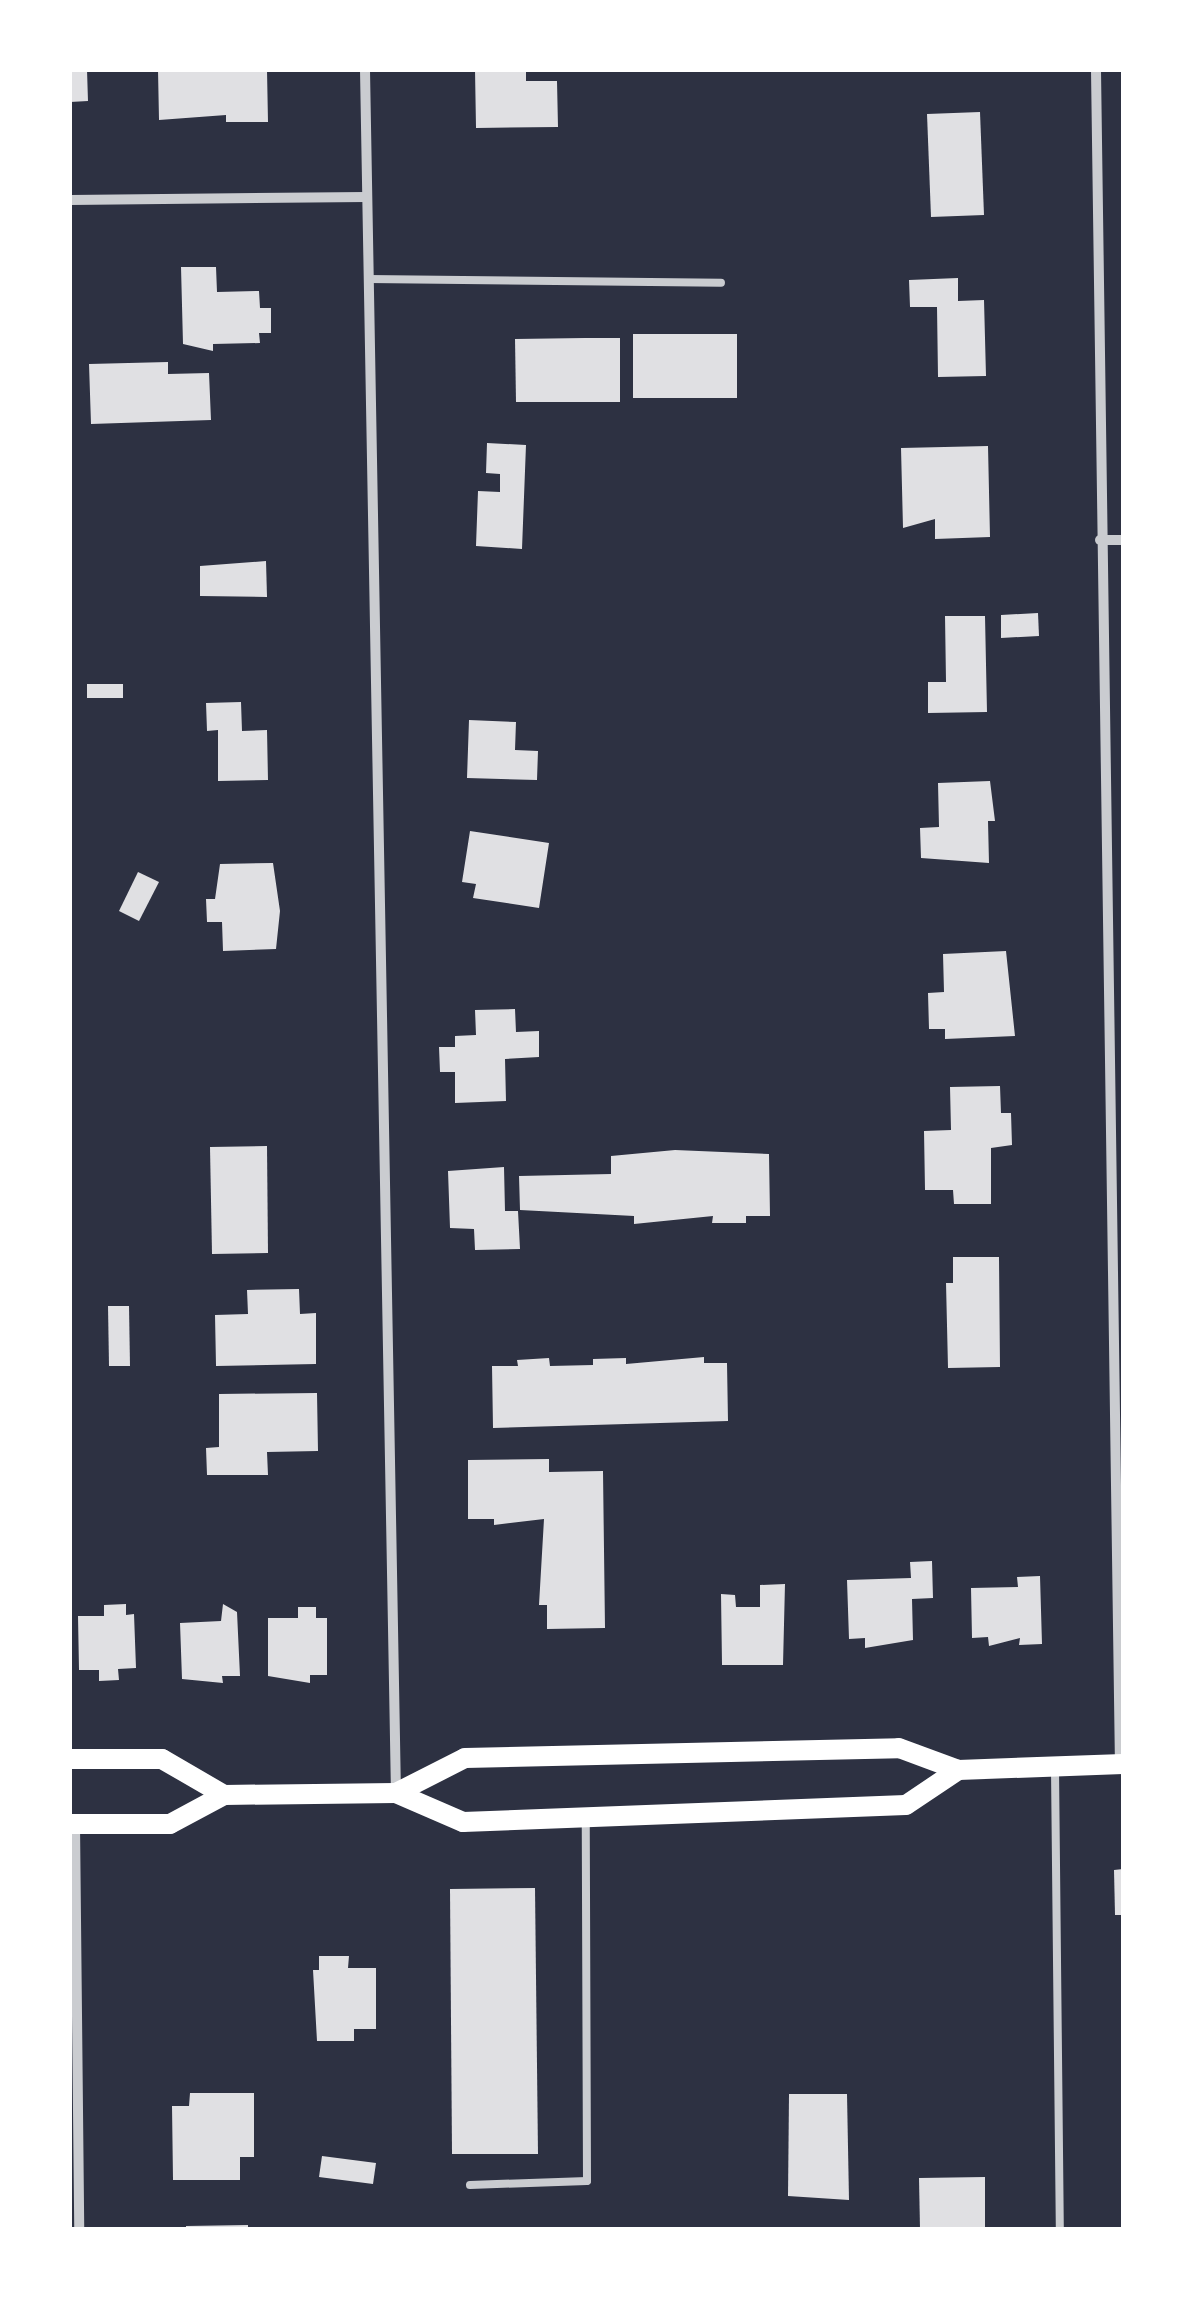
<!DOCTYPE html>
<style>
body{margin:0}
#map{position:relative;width:1193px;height:2299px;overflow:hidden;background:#2d3142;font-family:"Roboto Serif",serif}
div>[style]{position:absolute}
.building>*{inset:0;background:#e0e0e3}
.service>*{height:8px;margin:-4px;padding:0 4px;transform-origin:4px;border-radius:4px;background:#caccd0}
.minor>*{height:10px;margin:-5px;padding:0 5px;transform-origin:5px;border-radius:5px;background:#caccd0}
.secondary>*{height:20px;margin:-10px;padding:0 10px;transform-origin:10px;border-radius:10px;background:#fff}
span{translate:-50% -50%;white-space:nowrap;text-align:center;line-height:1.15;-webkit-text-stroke:8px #fff;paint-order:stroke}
.frame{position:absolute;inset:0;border:72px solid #fff;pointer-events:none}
</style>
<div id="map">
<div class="building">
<div style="clip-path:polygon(70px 70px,87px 70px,88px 101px,70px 102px)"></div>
<div style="clip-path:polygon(158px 70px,267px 70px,268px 122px,226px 122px,226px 115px,159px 120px)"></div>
<div style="clip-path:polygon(475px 70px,526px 70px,526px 81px,557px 81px,558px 127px,476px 128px)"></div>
<div style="clip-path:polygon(980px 112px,984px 215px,931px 217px,927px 114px)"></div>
<div style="clip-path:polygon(181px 267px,216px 267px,217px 292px,259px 291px,260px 308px,271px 308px,271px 333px,259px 333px,260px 343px,213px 344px,213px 351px,183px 344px)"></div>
<div style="clip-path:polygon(958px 278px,958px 301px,984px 300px,986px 376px,938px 377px,937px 307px,910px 307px,909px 280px)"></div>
<div style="clip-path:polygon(633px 334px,737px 334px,737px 398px,633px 398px)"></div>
<div style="clip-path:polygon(585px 338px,620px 338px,620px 402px,516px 402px,515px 339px)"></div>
<div style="clip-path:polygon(168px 362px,168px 374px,209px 373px,211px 420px,91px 424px,89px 364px)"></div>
<div style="clip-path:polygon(487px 443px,526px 445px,522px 549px,476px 546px,478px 491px,500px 492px,500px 474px,486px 473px)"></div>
<div style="clip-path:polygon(988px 446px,990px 537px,935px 539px,935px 519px,903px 528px,901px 448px)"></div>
<div style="clip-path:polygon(266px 561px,267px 597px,200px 596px,200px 566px)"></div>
<div style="clip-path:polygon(1038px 613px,1039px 636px,1001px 638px,1001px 615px)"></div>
<div style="clip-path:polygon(945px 616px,985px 616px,987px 712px,928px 713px,928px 682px,946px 682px)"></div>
<div style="clip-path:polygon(87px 684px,123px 684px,123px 698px,87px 698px)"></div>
<div style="clip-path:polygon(241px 702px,242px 731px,267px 730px,268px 780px,218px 781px,218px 730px,207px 731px,206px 703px)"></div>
<div style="clip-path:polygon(469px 720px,516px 722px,515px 750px,538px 751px,537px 780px,467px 778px)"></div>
<div style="clip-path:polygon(990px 781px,995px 821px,988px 821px,989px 863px,921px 858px,920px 828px,939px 827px,938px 783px)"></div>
<div style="clip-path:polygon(470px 831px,549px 843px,539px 908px,473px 898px,476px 884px,462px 882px)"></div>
<div style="clip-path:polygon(273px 863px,280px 911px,276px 949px,223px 951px,222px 922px,207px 922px,206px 899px,215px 899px,220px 864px)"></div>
<div style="clip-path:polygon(138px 872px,159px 882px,139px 921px,119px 911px)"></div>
<div style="clip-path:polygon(1006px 951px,1015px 1036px,945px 1039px,945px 1029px,929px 1029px,928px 993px,944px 992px,943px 954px)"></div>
<div style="clip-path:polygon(515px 1009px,516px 1032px,539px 1031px,539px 1057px,505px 1059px,506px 1101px,455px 1103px,455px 1072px,440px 1072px,439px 1047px,455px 1047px,455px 1036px,476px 1035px,475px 1010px)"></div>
<div style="clip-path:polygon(1000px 1086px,1001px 1113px,1011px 1113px,1012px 1145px,991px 1148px,991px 1204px,954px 1204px,953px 1190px,925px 1190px,924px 1131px,951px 1130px,950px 1087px)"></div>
<div style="clip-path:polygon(267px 1146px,268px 1253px,212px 1254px,210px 1147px)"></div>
<div style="clip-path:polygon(675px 1150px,769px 1154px,770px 1216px,746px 1216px,746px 1223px,712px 1223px,713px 1216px,634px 1224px,634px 1216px,520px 1210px,519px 1176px,611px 1174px,611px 1156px)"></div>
<div style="clip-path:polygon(504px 1167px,505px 1211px,518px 1211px,520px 1249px,475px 1250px,474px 1229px,450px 1228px,448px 1171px)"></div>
<div style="clip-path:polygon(953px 1257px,999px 1257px,1000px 1367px,948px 1368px,946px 1283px,953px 1283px)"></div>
<div style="clip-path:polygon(299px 1289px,300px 1314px,316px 1313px,316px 1364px,216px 1366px,215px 1315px,248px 1314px,247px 1290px)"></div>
<div style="clip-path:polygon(108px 1306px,129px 1306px,130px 1366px,109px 1366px)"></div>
<div style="clip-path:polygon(704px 1357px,704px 1363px,727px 1363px,728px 1421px,493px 1428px,492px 1366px,518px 1366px,517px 1360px,549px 1358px,550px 1366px,593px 1365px,593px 1359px,626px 1358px,626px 1364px)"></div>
<div style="clip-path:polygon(317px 1393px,318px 1451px,267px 1452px,268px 1475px,207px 1475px,206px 1448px,219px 1447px,219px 1394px)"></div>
<div style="clip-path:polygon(549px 1459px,549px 1472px,603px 1471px,605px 1628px,547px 1629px,547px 1605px,539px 1605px,544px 1519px,494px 1525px,494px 1519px,468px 1519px,468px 1460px)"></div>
<div style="clip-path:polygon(932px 1561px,933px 1598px,912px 1599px,913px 1640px,865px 1648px,865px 1638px,849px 1639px,847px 1580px,911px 1578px,910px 1562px)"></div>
<div style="clip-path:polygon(1040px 1576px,1042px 1644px,1019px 1645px,1020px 1638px,989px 1646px,988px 1637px,972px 1638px,971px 1588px,1018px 1587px,1017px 1577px)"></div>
<div style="clip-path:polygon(785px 1584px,783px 1665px,722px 1665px,721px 1594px,735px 1595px,736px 1607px,760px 1607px,760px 1585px)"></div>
<div style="clip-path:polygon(126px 1604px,126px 1615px,134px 1614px,136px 1668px,118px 1669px,119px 1680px,99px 1681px,99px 1670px,79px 1670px,78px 1616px,104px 1616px,104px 1605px)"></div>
<div style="clip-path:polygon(223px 1604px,237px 1612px,240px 1676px,222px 1676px,223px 1683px,182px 1679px,180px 1623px,221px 1621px)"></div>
<div style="clip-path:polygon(298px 1607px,316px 1607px,316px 1618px,327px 1618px,327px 1675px,310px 1675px,310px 1683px,268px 1676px,268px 1618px,298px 1618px)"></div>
<div style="clip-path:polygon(1123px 1869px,1123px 1915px,1115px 1915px,1114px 1870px)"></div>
<div style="clip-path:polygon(535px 1888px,538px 2154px,452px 2154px,450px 1889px)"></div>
<div style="clip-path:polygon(319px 1956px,349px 1956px,348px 1968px,376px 1968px,376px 2029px,354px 2029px,354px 2041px,317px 2041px,313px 1970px,319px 1970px)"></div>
<div style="clip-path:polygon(190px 2093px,254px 2093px,254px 2157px,240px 2157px,240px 2180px,173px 2180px,172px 2106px,189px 2106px)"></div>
<div style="clip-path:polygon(789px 2094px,847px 2094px,849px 2200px,788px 2196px)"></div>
<div style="clip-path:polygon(322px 2156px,376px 2163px,373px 2184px,319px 2177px)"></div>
<div style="clip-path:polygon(985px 2177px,985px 2229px,920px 2229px,919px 2178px)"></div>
<div style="clip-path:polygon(248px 2225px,248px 2229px,186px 2229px,186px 2226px)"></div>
</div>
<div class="service">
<div style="left:368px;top:279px;width:353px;rotate:0.6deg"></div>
<div style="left:1055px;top:1769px;width:460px;rotate:89.4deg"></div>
<div style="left:470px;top:2185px;width:117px;rotate:-2deg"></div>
<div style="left:587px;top:2181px;width:362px;rotate:-90.2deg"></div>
</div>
<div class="minor">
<div style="left:365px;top:70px;width:1723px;rotate:88.97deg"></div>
<div style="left:1096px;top:70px;width:1694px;rotate:89.19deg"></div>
<div style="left:70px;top:200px;width:296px;rotate:-0.6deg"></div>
<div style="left:1100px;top:540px;width:23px"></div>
<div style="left:75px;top:1824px;width:405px;rotate:89.4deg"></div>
</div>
<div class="secondary">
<div style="left:70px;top:1759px;width:92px"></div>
<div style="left:162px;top:1759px;width:72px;rotate:30.1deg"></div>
<div style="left:396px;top:1793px;width:77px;rotate:-26.9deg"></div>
<div style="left:465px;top:1758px;width:434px;rotate:-1.3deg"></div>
<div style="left:899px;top:1748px;width:63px;rotate:20.4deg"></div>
<div style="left:958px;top:1770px;width:165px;rotate:-2.1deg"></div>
<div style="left:70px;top:1824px;width:100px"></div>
<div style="left:170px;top:1824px;width:61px;rotate:-28.2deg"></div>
<div style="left:224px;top:1795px;width:172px;rotate:-0.7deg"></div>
<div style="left:396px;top:1793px;width:73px;rotate:23.4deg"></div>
<div style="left:463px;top:1822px;width:443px;rotate:-2.2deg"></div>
<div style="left:906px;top:1805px;width:63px;rotate:-33.9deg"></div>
</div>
<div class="frame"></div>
</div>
